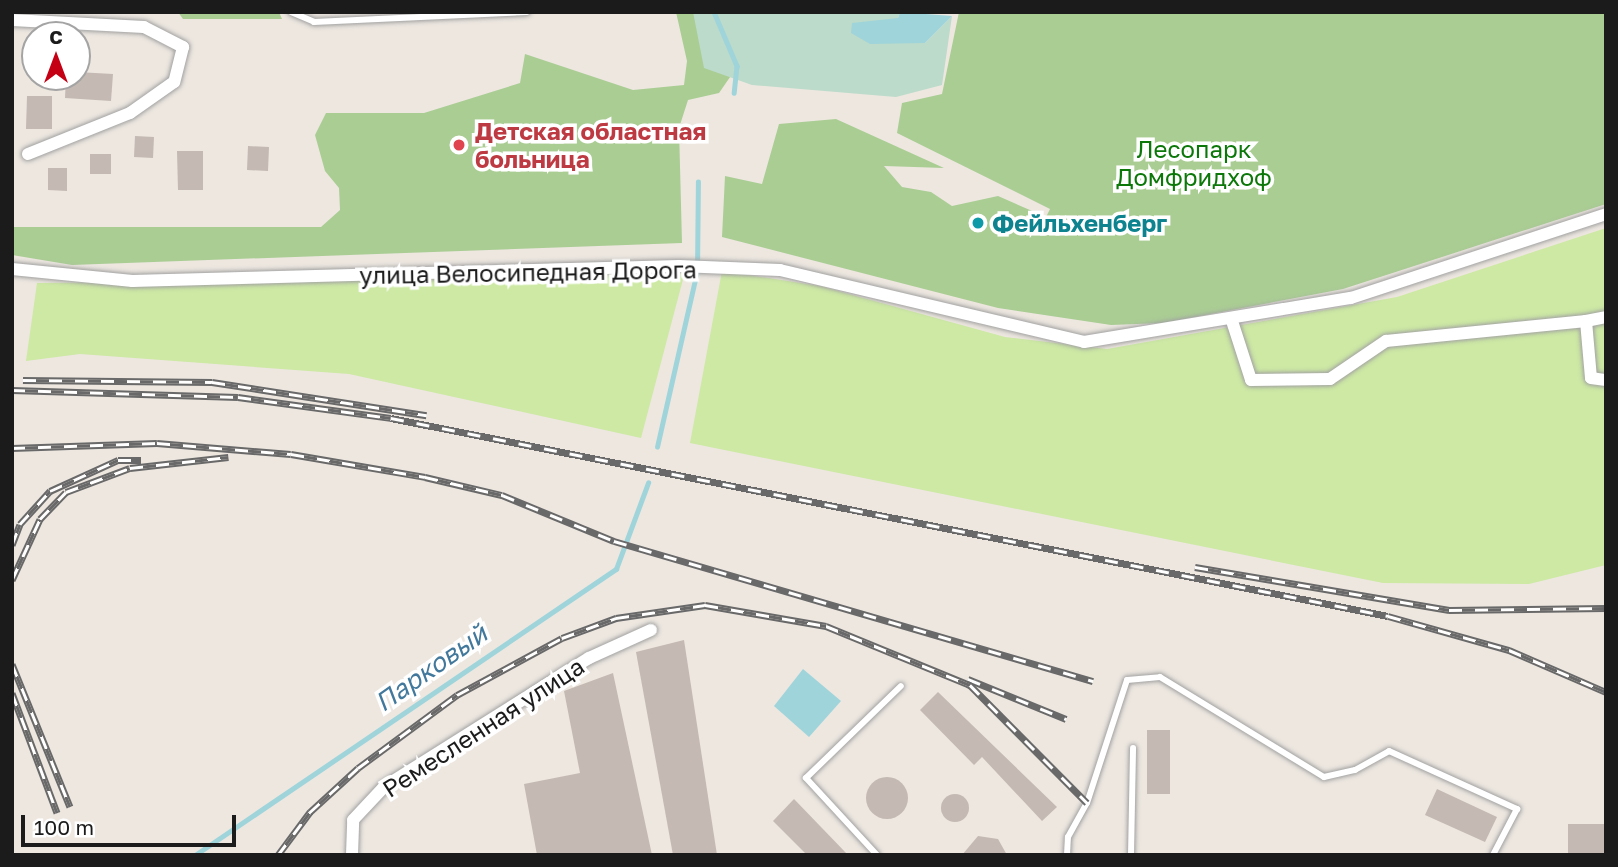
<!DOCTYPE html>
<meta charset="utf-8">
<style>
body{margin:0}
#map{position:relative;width:1618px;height:867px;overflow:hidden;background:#ede7e0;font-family:"Golos Text",sans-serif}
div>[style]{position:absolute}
.grass>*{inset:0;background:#cde9a4}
.forest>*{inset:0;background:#aacd94}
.wetland>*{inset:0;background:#bcdbca}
.water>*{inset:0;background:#9fd4db}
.stream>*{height:4.5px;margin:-2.25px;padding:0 2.25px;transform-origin:2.25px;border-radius:2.25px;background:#9fd4db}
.building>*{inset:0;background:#c4b9b3}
.round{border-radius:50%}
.roads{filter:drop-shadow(0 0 2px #a2a2a2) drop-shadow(0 0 2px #a2a2a2)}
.service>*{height:6px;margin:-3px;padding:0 3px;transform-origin:3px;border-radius:3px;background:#fff}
.minor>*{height:12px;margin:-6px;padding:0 6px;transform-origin:6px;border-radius:6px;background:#fff}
.rail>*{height:7px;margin-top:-3.5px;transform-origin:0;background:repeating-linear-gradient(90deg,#fff 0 13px,#696969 0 26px);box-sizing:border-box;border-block:2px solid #696969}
.dots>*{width:19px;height:19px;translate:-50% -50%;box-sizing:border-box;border:4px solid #fff;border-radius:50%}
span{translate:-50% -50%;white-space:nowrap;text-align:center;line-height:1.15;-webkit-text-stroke:7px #fff;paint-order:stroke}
.health-label{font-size:24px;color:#be3a42;font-weight:700}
.left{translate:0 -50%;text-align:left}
.park-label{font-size:24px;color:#0c780a}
.culture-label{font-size:24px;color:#0d838f;font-weight:700}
.street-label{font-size:24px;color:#1b1b1b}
.water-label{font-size:26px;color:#42789b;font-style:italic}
.frame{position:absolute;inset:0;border:14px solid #1b1b1b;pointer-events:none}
.north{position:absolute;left:21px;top:21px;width:70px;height:70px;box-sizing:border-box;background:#fff;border:2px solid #a4a4a4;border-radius:50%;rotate:0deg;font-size:19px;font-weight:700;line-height:28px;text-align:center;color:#1b1b1b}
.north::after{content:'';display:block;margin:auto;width:24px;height:32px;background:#c50014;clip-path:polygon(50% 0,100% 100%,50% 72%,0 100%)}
.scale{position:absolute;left:21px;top:815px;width:215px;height:32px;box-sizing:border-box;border:4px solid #1b1b1b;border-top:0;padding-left:9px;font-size:21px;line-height:24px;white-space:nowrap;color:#1b1b1b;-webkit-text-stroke:5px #fff;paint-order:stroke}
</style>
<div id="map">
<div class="grass">
<div style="clip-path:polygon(1606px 228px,1606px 565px,1529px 584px,1383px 583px,690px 443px,722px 271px,820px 286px,1005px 337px,1107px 349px,1397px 297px)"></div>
<div style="clip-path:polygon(686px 268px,641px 438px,349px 374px,80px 354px,26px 361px,37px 283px,434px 279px)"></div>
</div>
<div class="forest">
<div style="clip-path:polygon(178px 12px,279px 12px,282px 19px,183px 19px)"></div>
<div style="clip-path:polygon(676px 12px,775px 12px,719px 93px,688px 100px,679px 128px,682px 243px,72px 265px,12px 255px,12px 227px,321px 227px,340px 210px,339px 188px,325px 171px,315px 135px,326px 113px,424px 113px,520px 83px,525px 54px,633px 90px,684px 85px,687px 61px)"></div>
<div style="clip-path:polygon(959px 12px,1606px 12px,1606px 204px,1343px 289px,1163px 323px,1111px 325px,998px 308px,722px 237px,725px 176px,762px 184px,779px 124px,836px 119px,944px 168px,884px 166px,902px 187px,931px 192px,952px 206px,998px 196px,1046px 217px,1050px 209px,897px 133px,902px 103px,942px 94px)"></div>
</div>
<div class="wetland">
<div style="clip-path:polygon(693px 12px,900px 12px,898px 18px,925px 43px,952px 16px,942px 85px,896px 97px,752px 85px,704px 68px)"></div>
</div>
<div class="water">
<div style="clip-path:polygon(900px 12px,952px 16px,925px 43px,870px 44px,851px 33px,852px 23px,898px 18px)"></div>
<div style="clip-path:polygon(803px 669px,841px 701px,809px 737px,774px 706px)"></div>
</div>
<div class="stream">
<div style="left:714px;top:12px;width:59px;rotate:66.9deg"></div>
<div style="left:737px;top:66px;width:27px;rotate:96deg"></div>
<div style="left:657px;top:447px;width:180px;rotate:-77.2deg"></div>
<div style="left:697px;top:271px;width:89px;rotate:-89.4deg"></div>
<div style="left:195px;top:855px;width:509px;rotate:-34.19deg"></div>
<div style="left:616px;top:569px;width:92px;rotate:-69.6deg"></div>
</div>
<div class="building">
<div style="clip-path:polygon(77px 72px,113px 74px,111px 101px,65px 98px,66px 77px)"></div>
<div style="clip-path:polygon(27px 96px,52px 96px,52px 129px,26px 129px)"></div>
<div style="clip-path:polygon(135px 136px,154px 137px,153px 158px,134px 157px)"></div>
<div style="clip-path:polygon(248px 146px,269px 147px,268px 171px,247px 170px)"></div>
<div style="clip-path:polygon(177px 151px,203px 151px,203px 190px,178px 190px)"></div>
<div style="clip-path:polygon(90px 154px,111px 154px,111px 174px,90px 174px)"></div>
<div style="clip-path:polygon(48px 168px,67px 168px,67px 191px,48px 190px)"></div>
<div style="clip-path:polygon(684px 640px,717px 855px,673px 855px,636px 652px)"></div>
<div style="clip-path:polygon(613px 673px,652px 855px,537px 855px,524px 784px,580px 773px,564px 691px)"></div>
<div style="clip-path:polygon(938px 692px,1057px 807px,1042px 821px,982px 757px,974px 765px,920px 710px)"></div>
<div style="clip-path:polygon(1147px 730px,1170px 730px,1170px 794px,1147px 794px)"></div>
<div class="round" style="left:866px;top:777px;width:42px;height:42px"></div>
<div style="clip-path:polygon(1437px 789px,1497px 817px,1485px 842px,1425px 815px)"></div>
<div class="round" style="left:941px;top:794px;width:28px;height:28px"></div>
<div style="clip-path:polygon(794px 799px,848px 855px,807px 855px,773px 821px)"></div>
<div style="clip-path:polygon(1568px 824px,1606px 824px,1606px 855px,1568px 855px)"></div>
<div style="clip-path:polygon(978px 836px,998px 839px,1007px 855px,962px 855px)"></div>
</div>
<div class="roads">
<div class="service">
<div style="left:291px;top:12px;width:25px;rotate:23deg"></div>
<div style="left:314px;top:22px;width:213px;rotate:-2.7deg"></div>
<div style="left:877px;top:855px;width:105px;rotate:-132.7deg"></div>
<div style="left:806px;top:778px;width:132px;rotate:-44.1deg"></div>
<div style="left:1067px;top:855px;width:18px;rotate:-87deg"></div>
<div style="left:1068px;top:837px;width:39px;rotate:-61deg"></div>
<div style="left:1087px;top:803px;width:129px;rotate:-72deg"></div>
<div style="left:1127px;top:680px;width:33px;rotate:-5deg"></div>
<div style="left:1160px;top:677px;width:192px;rotate:31.4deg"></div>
<div style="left:1324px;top:777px;width:32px;rotate:-13deg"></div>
<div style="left:1355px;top:770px;width:39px;rotate:-29deg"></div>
<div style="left:1389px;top:751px;width:141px;rotate:24.4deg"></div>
<div style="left:1517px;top:809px;width:52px;rotate:117.6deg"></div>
<div style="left:1131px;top:855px;width:107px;rotate:-88.9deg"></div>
</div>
<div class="minor">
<div style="left:12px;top:20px;width:132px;rotate:3deg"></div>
<div style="left:144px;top:27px;width:44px;rotate:27.1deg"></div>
<div style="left:183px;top:47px;width:36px;rotate:104deg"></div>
<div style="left:174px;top:82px;width:54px;rotate:144.8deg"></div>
<div style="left:130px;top:113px;width:110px;rotate:158.1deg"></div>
<div style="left:12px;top:269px;width:121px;rotate:5.7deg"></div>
<div style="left:132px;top:281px;width:547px;rotate:-1.57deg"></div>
<div style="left:679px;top:266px;width:101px;rotate:2.3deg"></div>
<div style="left:780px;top:270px;width:312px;rotate:13.3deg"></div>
<div style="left:1084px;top:342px;width:271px;rotate:-9.4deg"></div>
<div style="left:1351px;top:298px;width:268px;rotate:-18.2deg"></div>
<div style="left:1232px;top:321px;width:62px;rotate:72.1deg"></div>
<div style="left:1251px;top:380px;width:79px;rotate:-0.7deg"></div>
<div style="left:1330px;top:379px;width:68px;rotate:-34.2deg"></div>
<div style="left:1386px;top:341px;width:201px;rotate:-5.7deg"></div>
<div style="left:1586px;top:321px;width:57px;rotate:85deg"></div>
<div style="left:1591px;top:378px;width:15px;rotate:8deg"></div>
<div style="left:1586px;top:321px;width:20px;rotate:-11deg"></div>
<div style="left:352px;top:855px;width:35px;rotate:-88deg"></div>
<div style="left:353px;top:820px;width:45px;rotate:-46.8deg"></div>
<div style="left:384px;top:787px;width:242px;rotate:-32.2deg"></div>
<div style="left:589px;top:658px;width:68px;rotate:-24.3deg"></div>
</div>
</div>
<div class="rail">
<div style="left:23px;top:380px;width:189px;rotate:0.6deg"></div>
<div style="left:212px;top:382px;width:217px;rotate:8.8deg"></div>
<div style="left:12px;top:390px;width:226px;rotate:1.8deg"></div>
<div style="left:238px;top:397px;width:154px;rotate:7.8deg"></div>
<div style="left:391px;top:418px;width:1016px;rotate:11.23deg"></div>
<div style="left:1388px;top:616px;width:126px;rotate:15.7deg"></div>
<div style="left:1509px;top:650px;width:106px;rotate:23.4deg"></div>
<div style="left:12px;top:448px;width:145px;rotate:-2deg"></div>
<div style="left:157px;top:443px;width:134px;rotate:4.7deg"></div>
<div style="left:291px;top:454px;width:136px;rotate:9.7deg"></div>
<div style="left:425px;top:477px;width:79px;rotate:13.2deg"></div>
<div style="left:502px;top:495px;width:121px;rotate:22.3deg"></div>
<div style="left:614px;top:541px;width:499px;rotate:16.3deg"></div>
<div style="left:12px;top:545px;width:22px;rotate:-69deg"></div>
<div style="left:20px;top:524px;width:45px;rotate:-47.7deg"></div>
<div style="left:50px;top:491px;width:75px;rotate:-24.5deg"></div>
<div style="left:118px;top:460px;width:23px"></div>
<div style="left:1195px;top:567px;width:258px;rotate:9.6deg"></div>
<div style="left:1449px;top:610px;width:157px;rotate:-0.7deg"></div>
<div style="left:12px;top:580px;width:67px;rotate:-65.3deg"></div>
<div style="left:40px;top:519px;width:37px;rotate:-46deg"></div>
<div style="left:66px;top:492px;width:68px;rotate:-20.6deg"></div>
<div style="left:130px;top:468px;width:99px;rotate:-6.4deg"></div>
<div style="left:12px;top:664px;width:154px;rotate:67.9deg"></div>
<div style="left:968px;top:679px;width:106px;rotate:22.2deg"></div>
<div style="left:12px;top:693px;width:128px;rotate:69.4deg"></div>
<div style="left:278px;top:855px;width:54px;rotate:-53.3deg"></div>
<div style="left:310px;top:812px;width:65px;rotate:-42.5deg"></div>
<div style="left:358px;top:768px;width:123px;rotate:-36.4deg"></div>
<div style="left:457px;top:695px;width:119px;rotate:-28.5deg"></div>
<div style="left:562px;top:638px;width:58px;rotate:-20.3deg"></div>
<div style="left:616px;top:618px;width:90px;rotate:-8.3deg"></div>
<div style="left:705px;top:605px;width:123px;rotate:9.8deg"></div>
<div style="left:826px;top:626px;width:156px;rotate:22.3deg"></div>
<div style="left:970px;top:685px;width:166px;rotate:45.2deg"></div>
</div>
<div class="dots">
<div style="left:459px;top:145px;background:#e0444e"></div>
<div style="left:978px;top:223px;background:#0f9aa8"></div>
</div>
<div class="health-label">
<span class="left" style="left:475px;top:145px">Детская областная<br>больница</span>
</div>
<div class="park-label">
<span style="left:1194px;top:163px">Лесопарк<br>Домфридхоф</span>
</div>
<div class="culture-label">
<span class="left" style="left:992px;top:223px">Фейльхенберг</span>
</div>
<div class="street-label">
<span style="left:528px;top:272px;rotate:-1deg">улица Велосипедная Дорога</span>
<span style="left:483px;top:727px;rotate:-33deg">Ремесленная улица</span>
</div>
<div class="water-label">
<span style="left:431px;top:668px;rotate:-35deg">Парковый</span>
</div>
<div class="frame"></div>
<div class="north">С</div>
<div class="scale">100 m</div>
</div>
